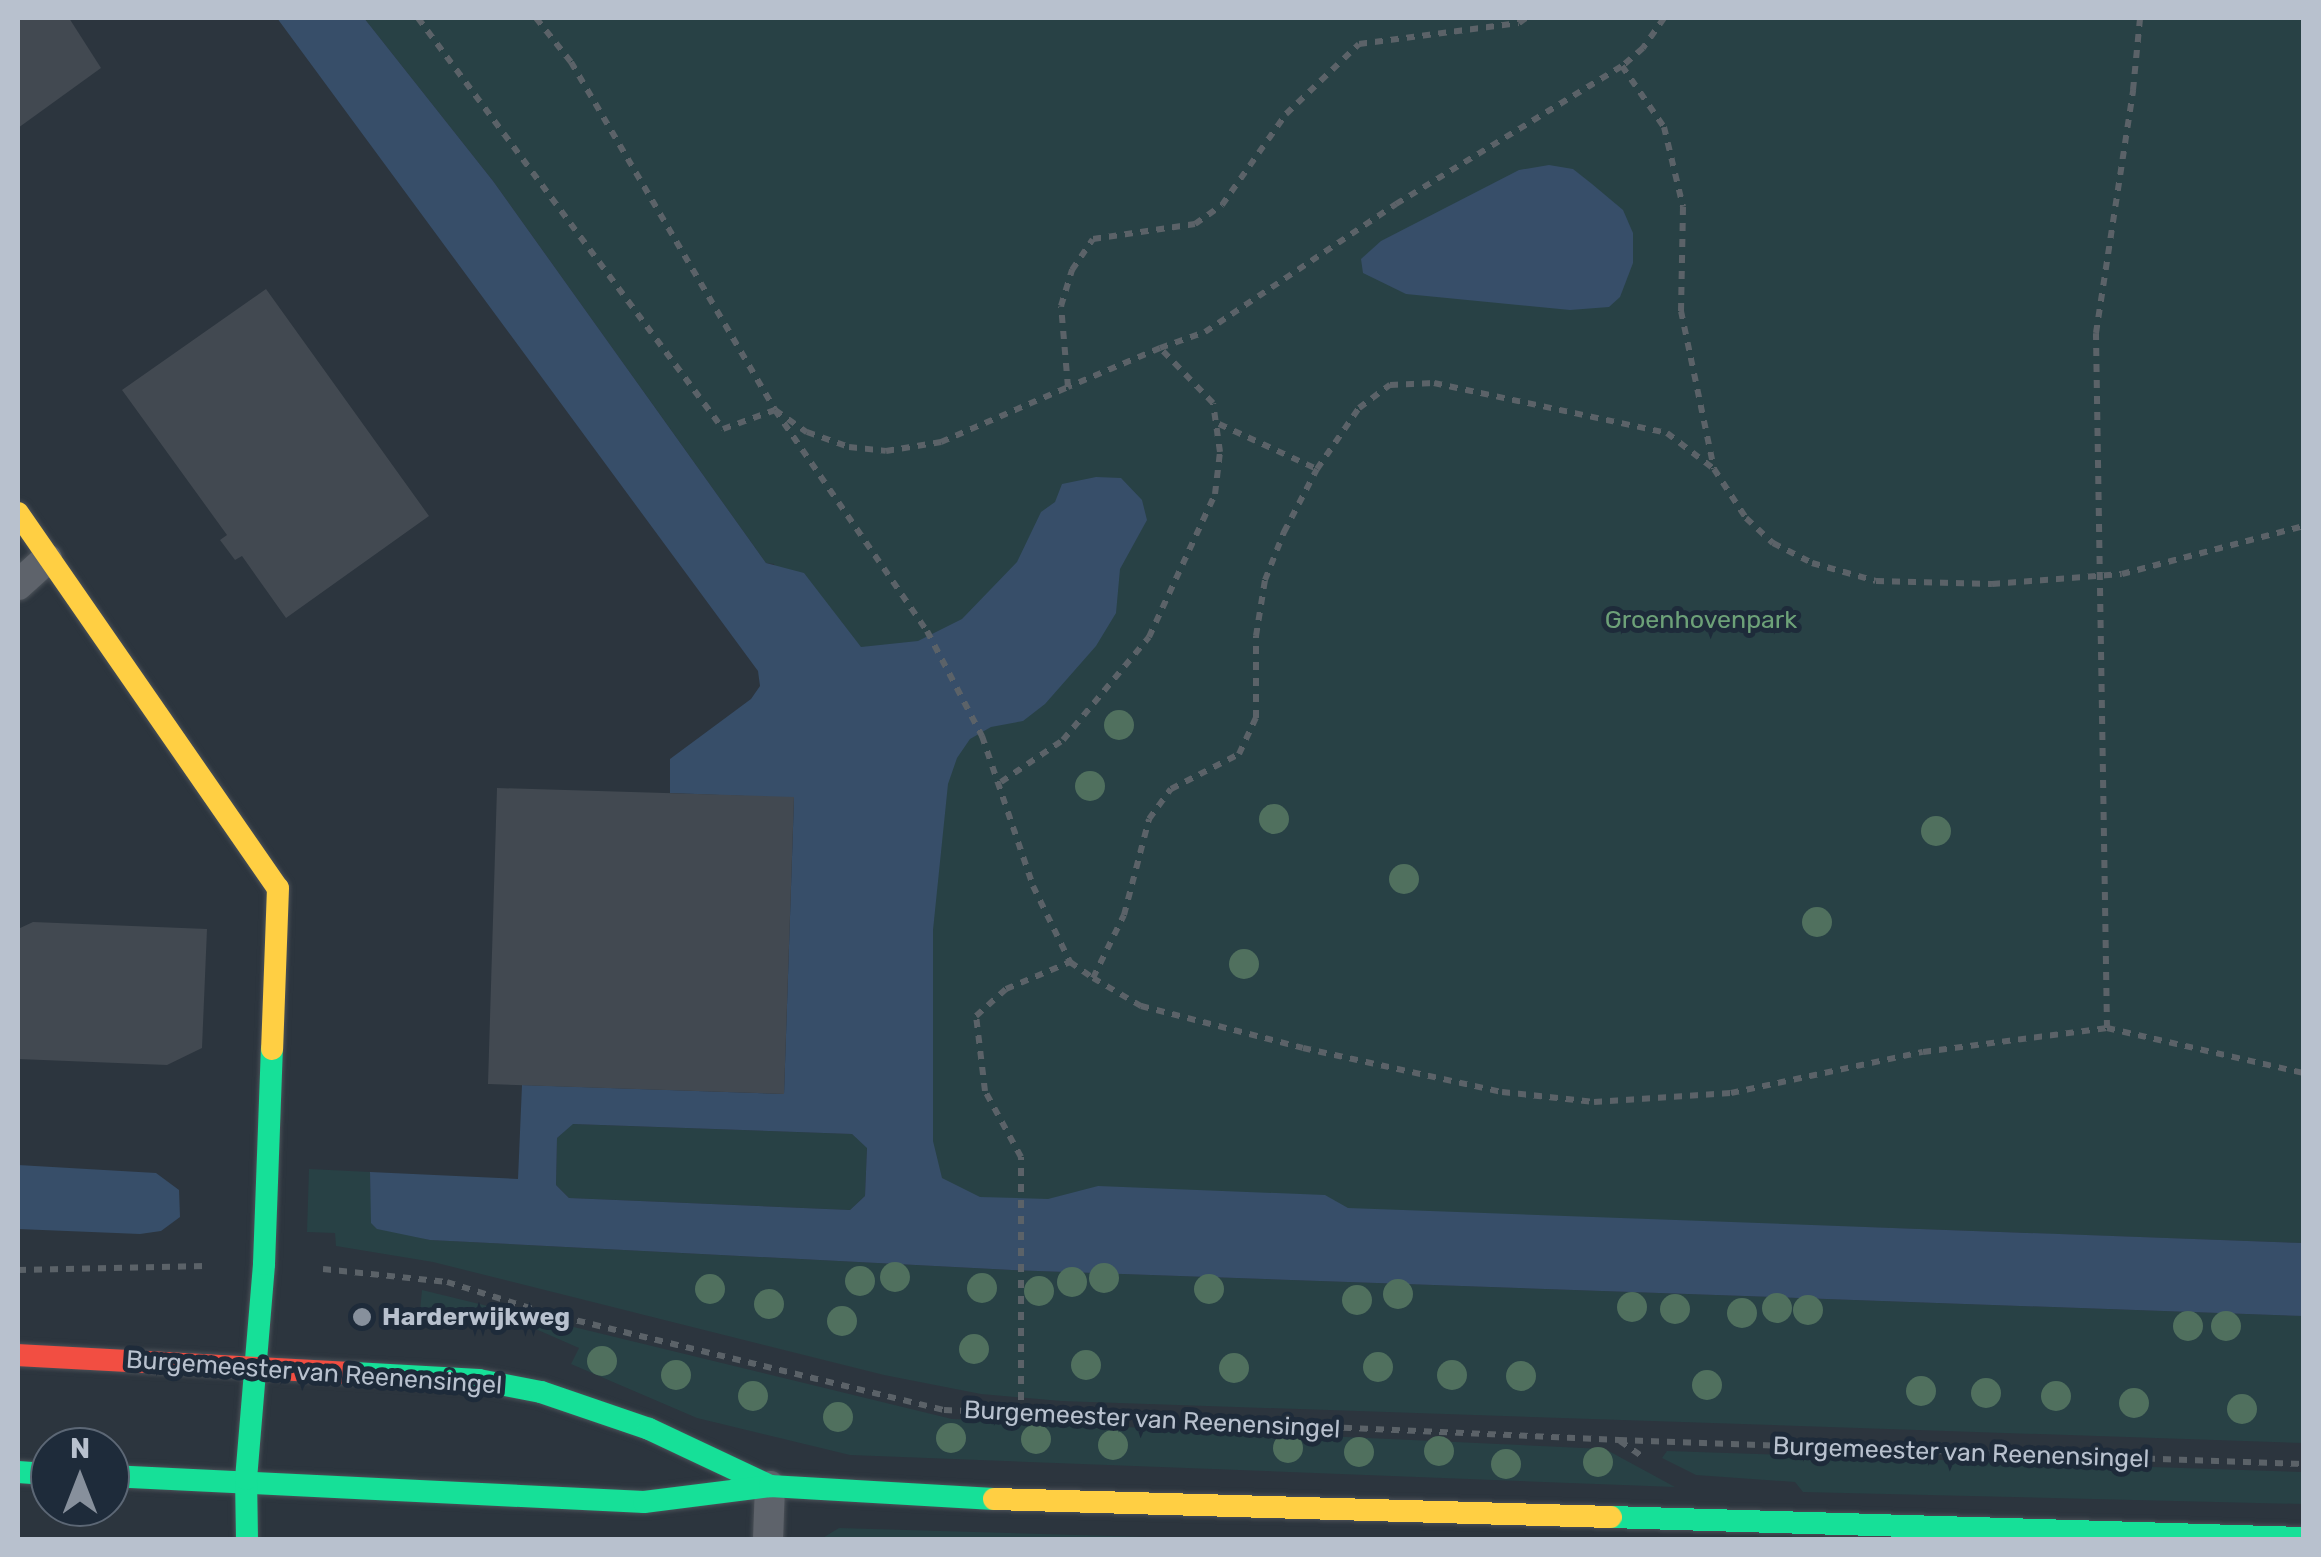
<!DOCTYPE html>
<style>
body{margin:0}
#map{position:relative;width:2321px;height:1557px;overflow:hidden;background:#2c353e;font-family:Rubik,sans-serif}
div>[style]{position:absolute}
.green>*{inset:0;background:#284145}
.water>*{inset:0;background:#374e69}
.building>*{inset:0;background:#424951}
.path>*{height:6px;margin-top:-3px;transform-origin:0;background:repeating-linear-gradient(90deg,#5b6268 0 8px,transparent 0 16px)}
.roads{filter:drop-shadow(0 0 2px #4b5158) drop-shadow(0 0 2px #4b5158)}
.lane>*{height:30px;margin:-15px;padding:0 15px;transform-origin:15px;border-radius:15px;background:#5e636b}
.fast>*{height:22px;margin:-11px;padding:0 11px;transform-origin:11px;border-radius:11px;background:#16e098}
.slow>*{height:22px;margin:-11px;padding:0 11px;transform-origin:11px;border-radius:11px;background:#ffcf43}
.jam>*{height:22px;margin:-11px;padding:0 11px;transform-origin:11px;border-radius:11px;background:#f24e42}
.trees>*{width:30px;height:30px;margin:-15px;border-radius:50%;background:#50705e}
.dots>*{width:28px;height:28px;translate:-50% -50%;box-sizing:border-box;border:5px solid #1e2b3a;border-radius:50%}
span{translate:-50% -50%;white-space:nowrap;text-align:center;line-height:1.15;-webkit-text-stroke:10px #1e2b3a;paint-order:stroke}
.park-label{font-size:25px;color:#6da178}
.poi-label{font-size:25px;color:#b8c1ce;font-weight:700}
.left{translate:0 -50%;text-align:left}
.street-label{font-size:25px;color:#b8c1ce}
.frame{position:absolute;inset:0;border:20px solid #b8c1ce;pointer-events:none}
.north{position:absolute;left:30px;top:1427px;width:100px;height:100px;box-sizing:border-box;background:#1e2b3a;border:2px solid #5c6775;border-radius:50%;rotate:0deg;font-size:28px;font-weight:700;line-height:40px;text-align:center;color:#b8c1ce}
.north::after{content:'';display:block;margin:auto;width:35px;height:45px;background:#87909c;clip-path:polygon(50% 0,100% 100%,50% 72%,0 100%)}
</style>
<div id="map">
<div class="green">
<div style="clip-path:polygon(364px 18px,2303px 18px,2303px 1243px,1890px 1228px,920px 1207px,774px 564px,766px 563px,493px 181px)"></div>
<div style="clip-path:polygon(572px 1124px,852px 1134px,867px 1147px,865px 1196px,850px 1210px,569px 1198px,556px 1185px,557px 1138px)"></div>
<div style="clip-path:polygon(309px 1169px,370px 1172px,372px 1224px,430px 1240px,1012px 1270px,2303px 1316px,2303px 1443px,1061px 1401px,981px 1394px,884px 1375px,433px 1262px,336px 1246px,335px 1233px,307px 1232px)"></div>
<div style="clip-path:polygon(422px 1290px,952px 1419px,1605px 1449px,1675px 1487px,850px 1455px,697px 1418px,571px 1364px,579px 1348px,538px 1330px,474px 1315px,420px 1311px)"></div>
<div style="clip-path:polygon(1667px 1451px,2303px 1472px,2303px 1504px,1803px 1492px,1795px 1482px,1696px 1475px,1662px 1458px)"></div>
<div style="clip-path:polygon(839px 1528px,1216px 1539px,821px 1539px)"></div>
</div>
<div class="water">
<div style="clip-path:polygon(evenodd,277px 18px,364px 18px,493px 181px,766px 563px,804px 573px,861px 647px,918px 641px,962px 619px,1017px 562px,1041px 512px,1055px 502px,1062px 484px,1096px 477px,1121px 478px,1142px 500px,1147px 520px,1120px 569px,1116px 613px,1096px 646px,1045px 704px,1023px 721px,991px 727px,970px 739px,957px 758px,948px 784px,933px 930px,933px 1141px,942px 1178px,980px 1197px,1048px 1199px,1098px 1186px,1325px 1195px,1348px 1208px,2303px 1243px,2303px 1316px,1012px 1270px,430px 1240px,377px 1229px,371px 1223px,370px 1172px,518px 1179px,522px 1085px,784px 1094px,794px 798px,670px 793px,670px 759px,751px 699px,760px 686px,758px 671px,277px 18px,573px 1124px,852px 1134px,867px 1148px,865px 1196px,850px 1210px,569px 1198px,556px 1185px,557px 1138px,573px 1124px)"></div>
<div style="clip-path:polygon(1549px 165px,1573px 169px,1592px 184px,1623px 210px,1633px 233px,1633px 263px,1620px 297px,1609px 307px,1570px 310px,1406px 294px,1363px 273px,1361px 259px,1381px 241px,1519px 170px)"></div>
<div style="clip-path:polygon(18px 1165px,156px 1173px,179px 1190px,180px 1217px,161px 1231px,140px 1234px,18px 1229px)"></div>
</div>
<div class="building">
<div style="clip-path:polygon(18px 18px,69px 18px,101px 68px,18px 128px)"></div>
<div style="clip-path:polygon(266px 289px,429px 516px,286px 618px,242px 556px,235px 560px,220px 540px,227px 535px,122px 390px)"></div>
<div style="clip-path:polygon(497px 788px,794px 797px,784px 1094px,488px 1084px)"></div>
<div style="clip-path:polygon(33px 922px,207px 929px,202px 1048px,167px 1065px,18px 1059px,18px 929px)"></div>
</div>
<div class="path">
<div style="left:418px;top:18px;width:512px;rotate:53.42deg"></div>
<div style="left:723px;top:429px;width:55px;rotate:-20.1deg"></div>
<div style="left:775px;top:410px;width:39px;rotate:35deg"></div>
<div style="left:807px;top:432px;width:45px;rotate:19.7deg"></div>
<div style="left:849px;top:447px;width:37px;rotate:6deg"></div>
<div style="left:886px;top:451px;width:56px;rotate:-9.3deg"></div>
<div style="left:941px;top:442px;width:138px;rotate:-23.4deg"></div>
<div style="left:1068px;top:387px;width:81px;rotate:-94.9deg"></div>
<div style="left:1061px;top:306px;width:38px;rotate:-73deg"></div>
<div style="left:1072px;top:270px;width:37px;rotate:-56deg"></div>
<div style="left:1093px;top:239px;width:103px;rotate:-8.4deg"></div>
<div style="left:1195px;top:224px;width:33px;rotate:-35deg"></div>
<div style="left:1222px;top:205px;width:111px;rotate:-54.9deg"></div>
<div style="left:1286px;top:114px;width:101px;rotate:-43.8deg"></div>
<div style="left:1359px;top:44px;width:161px;rotate:-7.5deg"></div>
<div style="left:1519px;top:23px;width:9px;rotate:-36deg"></div>
<div style="left:536px;top:18px;width:56px;rotate:51.5deg"></div>
<div style="left:571px;top:62px;width:403px;rotate:59.6deg"></div>
<div style="left:775px;top:410px;width:268px;rotate:55.5deg"></div>
<div style="left:927px;top:631px;width:119px;rotate:62.4deg"></div>
<div style="left:982px;top:736px;width:158px;rotate:71.2deg"></div>
<div style="left:1033px;top:886px;width:85px;rotate:64deg"></div>
<div style="left:1070px;top:962px;width:28px;rotate:35deg"></div>
<div style="left:1093px;top:978px;width:56px;rotate:30.3deg"></div>
<div style="left:1141px;top:1006px;width:167px;rotate:14.5deg"></div>
<div style="left:1303px;top:1048px;width:204px;rotate:12.5deg"></div>
<div style="left:1502px;top:1092px;width:93px;rotate:6.2deg"></div>
<div style="left:1594px;top:1102px;width:137px;rotate:-3.8deg"></div>
<div style="left:1731px;top:1093px;width:196px;rotate:-12.1deg"></div>
<div style="left:1923px;top:1052px;width:186px;rotate:-7.4deg"></div>
<div style="left:2107px;top:1028px;width:202px;rotate:12.9deg"></div>
<div style="left:1664px;top:18px;width:37px;rotate:125deg"></div>
<div style="left:1643px;top:48px;width:28px;rotate:139deg"></div>
<div style="left:1622px;top:66px;width:74px;rotate:55.5deg"></div>
<div style="left:1664px;top:127px;width:82px;rotate:76.6deg"></div>
<div style="left:1683px;top:207px;width:104px;rotate:91.1deg"></div>
<div style="left:1681px;top:311px;width:161px;rotate:78.2deg"></div>
<div style="left:1714px;top:469px;width:59px;rotate:56.9deg"></div>
<div style="left:1746px;top:518px;width:37px;rotate:43deg"></div>
<div style="left:1773px;top:543px;width:44px;rotate:27.1deg"></div>
<div style="left:1812px;top:563px;width:66px;rotate:15.7deg"></div>
<div style="left:1876px;top:581px;width:116px;rotate:1.5deg"></div>
<div style="left:1992px;top:584px;width:130px;rotate:-4.4deg"></div>
<div style="left:2122px;top:574px;width:188px;rotate:-14.8deg"></div>
<div style="left:1160px;top:348px;width:48px;rotate:-19.6deg"></div>
<div style="left:1205px;top:332px;width:230px;rotate:-33.8deg"></div>
<div style="left:1396px;top:204px;width:265px;rotate:-31.4deg"></div>
<div style="left:1219px;top:424px;width:108px;rotate:24.7deg"></div>
<div style="left:1001px;top:782px;width:75px;rotate:-34.1deg"></div>
<div style="left:1063px;top:740px;width:134px;rotate:-50.1deg"></div>
<div style="left:1149px;top:637px;width:157px;rotate:-65.2deg"></div>
<div style="left:1215px;top:494px;width:42px;rotate:-83.2deg"></div>
<div style="left:1220px;top:452px;width:49px;rotate:-98.1deg"></div>
<div style="left:1213px;top:403px;width:76px;rotate:-133.9deg"></div>
<div style="left:1160px;top:348px;width:100px;rotate:157deg"></div>
<div style="left:1093px;top:978px;width:70px;rotate:-63.8deg"></div>
<div style="left:1124px;top:915px;width:99px;rotate:-75.4deg"></div>
<div style="left:1149px;top:819px;width:37px;rotate:-54deg"></div>
<div style="left:1171px;top:789px;width:76px;rotate:-27.2deg"></div>
<div style="left:1239px;top:754px;width:40px;rotate:-65deg"></div>
<div style="left:1256px;top:718px;width:82px;rotate:-90deg"></div>
<div style="left:1256px;top:636px;width:57px;rotate:-80.9deg"></div>
<div style="left:1265px;top:580px;width:52px;rotate:-68.4deg"></div>
<div style="left:1284px;top:532px;width:71px;rotate:-62.4deg"></div>
<div style="left:1317px;top:469px;width:74px;rotate:-55.5deg"></div>
<div style="left:1359px;top:408px;width:39px;rotate:-37deg"></div>
<div style="left:1390px;top:385px;width:44px;rotate:-2.6deg"></div>
<div style="left:1434px;top:383px;width:238px;rotate:12.1deg"></div>
<div style="left:1667px;top:433px;width:59px;rotate:37.5deg"></div>
<div style="left:2107px;top:1028px;width:695px;rotate:-90.91deg"></div>
<div style="left:2096px;top:333px;width:246px;rotate:-81.3deg"></div>
<div style="left:2133px;top:90px;width:72px;rotate:-84.4deg"></div>
<div style="left:323px;top:1269px;width:125px;rotate:6deg"></div>
<div style="left:447px;top:1282px;width:104px;rotate:17.4deg"></div>
<div style="left:546px;top:1313px;width:410px;rotate:13.7deg"></div>
<div style="left:944px;top:1410px;width:676px;rotate:2.54deg"></div>
<div style="left:1619px;top:1440px;width:685px;rotate:2.01deg"></div>
<div style="left:18px;top:1270px;width:188px;rotate:-1.2deg"></div>
<div style="left:1021px;top:1416px;width:259px;rotate:-90deg"></div>
<div style="left:1021px;top:1157px;width:75px;rotate:-118.6deg"></div>
<div style="left:985px;top:1091px;width:76px;rotate:-96.8deg"></div>
<div style="left:976px;top:1016px;width:40px;rotate:-42deg"></div>
<div style="left:1006px;top:989px;width:69px;rotate:-22.9deg"></div>
<div style="left:1620px;top:1441px;width:28px;rotate:35deg"></div>
</div>
<div class="roads">
<div class="lane">
<div style="left:18px;top:585px;width:39px;rotate:-42deg"></div>
<div style="left:768px;top:1540px;width:54px;rotate:-87.9deg"></div>
</div>
<div class="fast">
<div style="left:354px;top:1373px;width:125px;rotate:3.2deg"></div>
<div style="left:479px;top:1380px;width:63px;rotate:11deg"></div>
<div style="left:541px;top:1392px;width:114px;rotate:18.9deg"></div>
<div style="left:649px;top:1429px;width:134px;rotate:25.2deg"></div>
<div style="left:18px;top:1472px;width:32px;rotate:4deg"></div>
<div style="left:110px;top:1476px;width:535px;rotate:2.79deg"></div>
<div style="left:644px;top:1502px;width:127px;rotate:-7.2deg"></div>
<div style="left:770px;top:1486px;width:224px;rotate:3.3deg"></div>
<div style="left:1611px;top:1517px;width:693px;rotate:1.74deg"></div>
<div style="left:247px;top:1540px;width:61px;rotate:-90.9deg"></div>
<div style="left:246px;top:1479px;width:216px;rotate:-85.2deg"></div>
<div style="left:264px;top:1264px;width:215px;rotate:-87.9deg"></div>
</div>
<div class="slow">
<div style="left:18px;top:513px;width:456px;rotate:55.3deg"></div>
<div style="left:278px;top:888px;width:161px;rotate:92.1deg"></div>
<div style="left:994px;top:1499px;width:617px;rotate:1.67deg"></div>
</div>
<div class="jam">
<div style="left:18px;top:1355px;width:336px;rotate:3.1deg"></div>
</div>
</div>
<div class="trees">
<div style="left:1119px;top:725px"></div>
<div style="left:1090px;top:786px"></div>
<div style="left:1274px;top:819px"></div>
<div style="left:1936px;top:831px"></div>
<div style="left:1404px;top:879px"></div>
<div style="left:1817px;top:922px"></div>
<div style="left:1244px;top:964px"></div>
<div style="left:895px;top:1277px"></div>
<div style="left:1104px;top:1278px"></div>
<div style="left:860px;top:1281px"></div>
<div style="left:1072px;top:1282px"></div>
<div style="left:982px;top:1288px"></div>
<div style="left:710px;top:1289px"></div>
<div style="left:1209px;top:1289px"></div>
<div style="left:1039px;top:1291px"></div>
<div style="left:1398px;top:1294px"></div>
<div style="left:1357px;top:1300px"></div>
<div style="left:769px;top:1304px"></div>
<div style="left:1632px;top:1307px"></div>
<div style="left:1777px;top:1308px"></div>
<div style="left:1675px;top:1309px"></div>
<div style="left:1808px;top:1310px"></div>
<div style="left:1742px;top:1313px"></div>
<div style="left:842px;top:1321px"></div>
<div style="left:2188px;top:1326px"></div>
<div style="left:2226px;top:1326px"></div>
<div style="left:974px;top:1349px"></div>
<div style="left:602px;top:1361px"></div>
<div style="left:1086px;top:1365px"></div>
<div style="left:1378px;top:1367px"></div>
<div style="left:1234px;top:1368px"></div>
<div style="left:676px;top:1375px"></div>
<div style="left:1452px;top:1375px"></div>
<div style="left:1521px;top:1376px"></div>
<div style="left:1707px;top:1385px"></div>
<div style="left:1921px;top:1391px"></div>
<div style="left:1986px;top:1393px"></div>
<div style="left:753px;top:1396px"></div>
<div style="left:2056px;top:1396px"></div>
<div style="left:2134px;top:1403px"></div>
<div style="left:2242px;top:1409px"></div>
<div style="left:838px;top:1417px"></div>
<div style="left:951px;top:1438px"></div>
<div style="left:1036px;top:1439px"></div>
<div style="left:1113px;top:1445px"></div>
<div style="left:1288px;top:1448px"></div>
<div style="left:1439px;top:1451px"></div>
<div style="left:1359px;top:1452px"></div>
<div style="left:1598px;top:1462px"></div>
<div style="left:1506px;top:1464px"></div>
</div>
<div class="dots">
<div style="left:362px;top:1317px;background:#87909c"></div>
</div>
<div class="park-label">
<span style="left:1701px;top:620px">Groenhovenpark</span>
</div>
<div class="poi-label">
<span class="left" style="left:382px;top:1317px">Harderwijkweg</span>
</div>
<div class="street-label">
<span style="left:314px;top:1373px;rotate:4deg">Burgemeester van Reenensingel</span>
<span style="left:1152px;top:1420px;rotate:3deg">Burgemeester van Reenensingel</span>
<span style="left:1961px;top:1453px;rotate:2deg">Burgemeester van Reenensingel</span>
</div>
<div class="frame"></div>
<div class="north">N</div>
</div>
